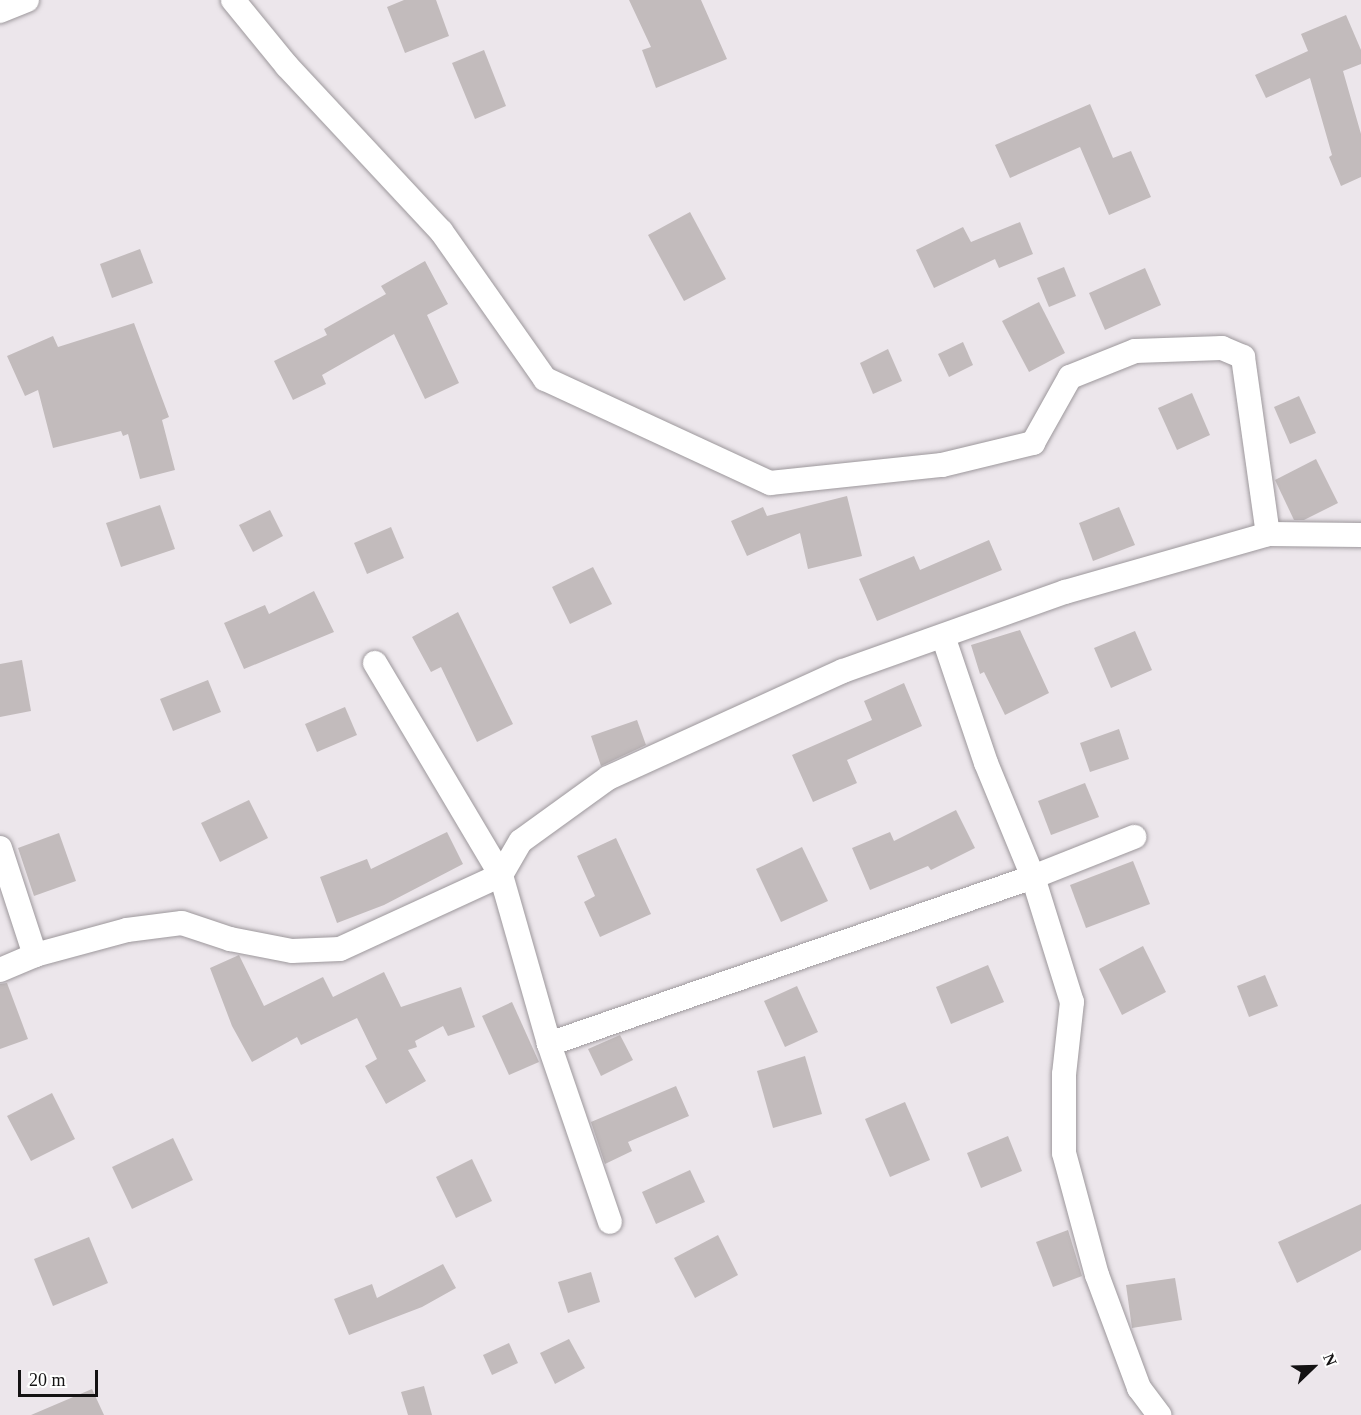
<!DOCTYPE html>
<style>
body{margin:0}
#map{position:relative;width:1361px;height:1415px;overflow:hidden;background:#ece6eb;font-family:Georgia,serif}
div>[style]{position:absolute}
.building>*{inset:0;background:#c2bbbc}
.roads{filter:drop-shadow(0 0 2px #9d989c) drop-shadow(0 0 2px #9d989c)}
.minor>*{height:24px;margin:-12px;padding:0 12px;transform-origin:12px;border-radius:12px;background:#fff}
span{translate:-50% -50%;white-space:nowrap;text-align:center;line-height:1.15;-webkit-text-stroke:5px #fff;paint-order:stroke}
.north{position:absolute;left:1283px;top:1337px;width:60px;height:60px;-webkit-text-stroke:4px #fff;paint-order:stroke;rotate:67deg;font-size:16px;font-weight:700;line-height:24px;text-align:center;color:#141213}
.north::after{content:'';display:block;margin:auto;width:21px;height:27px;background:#141213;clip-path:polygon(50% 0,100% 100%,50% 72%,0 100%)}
.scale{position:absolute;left:18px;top:1370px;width:80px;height:27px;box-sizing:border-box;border:3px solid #141213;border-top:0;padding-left:8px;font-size:18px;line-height:21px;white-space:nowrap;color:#141213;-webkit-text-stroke:4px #fff;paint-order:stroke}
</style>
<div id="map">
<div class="building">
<div style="clip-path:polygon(404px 0,436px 0,449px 36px,405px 53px,387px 7px)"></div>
<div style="clip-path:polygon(629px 0,701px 0,727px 59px,656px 88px,642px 50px,651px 47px)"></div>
<div style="clip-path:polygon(1346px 15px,1361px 50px,1361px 64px,1343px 71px,1361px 134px,1361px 177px,1341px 186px,1329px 157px,1332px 155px,1310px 78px,1266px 98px,1255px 75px,1308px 51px,1301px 34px)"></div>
<div style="clip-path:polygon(484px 50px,506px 106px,475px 119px,452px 63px)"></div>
<div style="clip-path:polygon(1090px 104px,1113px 158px,1131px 151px,1151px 197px,1109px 215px,1080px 147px,1010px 178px,995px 145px)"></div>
<div style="clip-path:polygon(690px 212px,726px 279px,684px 301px,648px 235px)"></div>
<div style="clip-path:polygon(1020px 222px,1033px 254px,999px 268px,995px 259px,934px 288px,916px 250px,963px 227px,971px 242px)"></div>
<div style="clip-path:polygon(140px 249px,153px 283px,112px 298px,100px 264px)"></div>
<div style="clip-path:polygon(425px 261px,448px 304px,427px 315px,459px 383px,425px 399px,394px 334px,322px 375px,326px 384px,293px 400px,274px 361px,327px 335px,324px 329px,386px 294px,381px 286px)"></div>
<div style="clip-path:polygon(1064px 267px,1076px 296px,1049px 307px,1037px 278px)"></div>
<div style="clip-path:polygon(1145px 268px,1161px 305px,1105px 330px,1089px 293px)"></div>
<div style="clip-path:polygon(1039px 302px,1065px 353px,1029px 372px,1002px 321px)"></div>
<div style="clip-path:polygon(134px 323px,169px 417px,162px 420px,175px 470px,140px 479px,128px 434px,123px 436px,121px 431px,53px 448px,38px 390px,25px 396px,7px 356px,53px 336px,58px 347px)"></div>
<div style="clip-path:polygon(963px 342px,973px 365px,949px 377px,938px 354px)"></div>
<div style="clip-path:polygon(888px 349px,902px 381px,873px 394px,860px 363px)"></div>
<div style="clip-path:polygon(1192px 393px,1210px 435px,1177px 450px,1158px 408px)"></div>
<div style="clip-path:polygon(1299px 396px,1316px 433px,1290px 444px,1274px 407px)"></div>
<div style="clip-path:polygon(1316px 459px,1338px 503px,1304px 520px,1294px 520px,1275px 480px)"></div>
<div style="clip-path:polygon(847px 496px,862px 556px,808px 569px,800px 533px,747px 556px,731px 521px,763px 507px,767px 516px)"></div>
<div style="clip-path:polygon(160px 505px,175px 549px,121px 567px,106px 523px)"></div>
<div style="clip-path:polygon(1119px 507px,1135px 545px,1093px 561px,1079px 523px)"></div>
<div style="clip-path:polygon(270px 510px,283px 536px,253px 552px,239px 525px)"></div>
<div style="clip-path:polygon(391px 527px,404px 558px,367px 574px,354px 543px)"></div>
<div style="clip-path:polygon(989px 540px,1002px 570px,877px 621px,859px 579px,914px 556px,920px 570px)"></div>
<div style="clip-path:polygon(593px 567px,612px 604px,570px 624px,552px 587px)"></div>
<div style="clip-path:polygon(314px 591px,334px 632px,244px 669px,224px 623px,265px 605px,269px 614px)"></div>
<div style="clip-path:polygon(458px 612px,513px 724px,477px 742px,441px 667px,431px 672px,412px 637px)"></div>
<div style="clip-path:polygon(1020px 630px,1049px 693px,1005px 715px,984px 672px,980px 674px,971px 645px)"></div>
<div style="clip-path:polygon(1135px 631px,1152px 670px,1111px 688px,1094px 648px)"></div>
<div style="clip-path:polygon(22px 660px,31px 711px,0 717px,0 664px)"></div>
<div style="clip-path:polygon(208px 680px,221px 712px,173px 731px,160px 699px)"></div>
<div style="clip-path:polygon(904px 683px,922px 726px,847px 760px,857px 783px,813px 802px,792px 755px,872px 720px,864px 701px)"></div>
<div style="clip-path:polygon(345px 707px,357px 735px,317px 752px,305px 724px)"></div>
<div style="clip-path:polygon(637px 720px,646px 745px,601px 766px,591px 736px)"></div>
<div style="clip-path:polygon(1119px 729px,1129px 759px,1090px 772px,1080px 743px)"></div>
<div style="clip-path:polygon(1085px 783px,1099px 817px,1051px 835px,1038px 801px)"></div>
<div style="clip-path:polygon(249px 800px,268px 838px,220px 862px,201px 823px)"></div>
<div style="clip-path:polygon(956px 810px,975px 848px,931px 870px,928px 866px,870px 890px,852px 848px,890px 832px,894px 841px)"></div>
<div style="clip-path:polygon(447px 832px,463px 864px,384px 905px,337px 923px,320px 877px,367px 859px,371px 869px)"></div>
<div style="clip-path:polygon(59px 833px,76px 881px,34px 896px,18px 848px)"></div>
<div style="clip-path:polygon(616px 838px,651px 914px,600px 937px,584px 902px,595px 896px,577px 856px)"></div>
<div style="clip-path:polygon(802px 847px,828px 901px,781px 922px,756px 869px)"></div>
<div style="clip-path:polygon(1133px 861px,1150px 904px,1086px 928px,1070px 885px)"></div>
<div style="clip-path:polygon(1143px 946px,1166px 992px,1122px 1015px,1099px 969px)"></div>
<div style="clip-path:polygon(239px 955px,264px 1006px,323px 977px,333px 997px,384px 972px,401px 1007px,461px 987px,475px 1027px,448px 1036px,443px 1026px,415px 1041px,417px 1047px,408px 1050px,426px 1081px,386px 1104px,365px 1066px,377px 1059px,357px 1018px,301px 1045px,297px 1037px,252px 1062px,232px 1026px,210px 968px)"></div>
<div style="clip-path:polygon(988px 965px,1004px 1002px,951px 1024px,936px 987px)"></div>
<div style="clip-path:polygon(1265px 975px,1278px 1006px,1249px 1017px,1237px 986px)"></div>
<div style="clip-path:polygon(7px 983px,28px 1039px,0 1049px,0 984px)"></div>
<div style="clip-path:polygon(797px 986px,818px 1032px,785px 1047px,764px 1001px)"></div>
<div style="clip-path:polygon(512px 1002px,539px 1062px,509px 1075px,482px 1016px)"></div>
<div style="clip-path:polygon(620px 1035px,633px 1060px,601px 1076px,588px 1049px)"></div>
<div style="clip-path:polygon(805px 1056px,822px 1114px,773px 1128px,757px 1071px)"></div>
<div style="clip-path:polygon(676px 1086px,689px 1116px,628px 1142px,632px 1151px,605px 1164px,591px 1122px)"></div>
<div style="clip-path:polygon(52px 1093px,75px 1139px,31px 1161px,7px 1116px)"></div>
<div style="clip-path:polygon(905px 1102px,930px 1160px,890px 1177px,865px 1119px)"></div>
<div style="clip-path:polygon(1008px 1136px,1022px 1171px,981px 1188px,967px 1153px)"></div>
<div style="clip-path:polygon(173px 1138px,193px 1180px,132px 1209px,112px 1167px)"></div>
<div style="clip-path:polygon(472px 1159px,492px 1201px,456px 1218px,436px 1177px)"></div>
<div style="clip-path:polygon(690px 1170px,705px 1202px,656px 1224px,642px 1192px)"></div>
<div style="clip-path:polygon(1361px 1204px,1361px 1250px,1297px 1283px,1278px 1242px)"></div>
<div style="clip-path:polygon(1068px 1230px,1082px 1276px,1053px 1287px,1036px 1242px)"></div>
<div style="clip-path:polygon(718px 1235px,738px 1275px,695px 1298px,674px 1258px)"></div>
<div style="clip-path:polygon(89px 1237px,108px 1283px,53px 1306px,34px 1259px)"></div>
<div style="clip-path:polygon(443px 1264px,456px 1288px,422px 1307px,349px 1335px,334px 1299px,372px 1284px,377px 1298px)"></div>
<div style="clip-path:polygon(591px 1272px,600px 1302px,568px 1313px,558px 1282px)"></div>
<div style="clip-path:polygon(1175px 1278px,1182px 1320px,1132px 1328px,1126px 1285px)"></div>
<div style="clip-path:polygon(569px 1339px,585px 1368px,555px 1384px,540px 1353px)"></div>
<div style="clip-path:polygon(509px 1343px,518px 1363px,492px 1375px,483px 1355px)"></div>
<div style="clip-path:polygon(424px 1386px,432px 1415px,408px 1415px,401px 1392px)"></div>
<div style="clip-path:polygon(92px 1389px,104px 1415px,31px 1415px)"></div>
</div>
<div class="roads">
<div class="minor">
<div style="left:233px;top:0;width:85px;rotate:50.7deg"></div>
<div style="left:287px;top:66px;width:226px;rotate:47deg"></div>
<div style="left:441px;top:231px;width:181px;rotate:54.9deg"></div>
<div style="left:545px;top:379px;width:248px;rotate:24.8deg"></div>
<div style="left:770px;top:483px;width:173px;rotate:-6deg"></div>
<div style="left:942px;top:465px;width:94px;rotate:-13.6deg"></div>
<div style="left:1033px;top:443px;width:76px;rotate:-60.7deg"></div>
<div style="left:1070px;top:377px;width:70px;rotate:-21.8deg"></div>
<div style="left:1135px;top:351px;width:87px;rotate:-2deg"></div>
<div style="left:1222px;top:348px;width:23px;rotate:23deg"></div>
<div style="left:1243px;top:357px;width:179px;rotate:82deg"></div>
<div style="left:0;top:11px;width:29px;rotate:-22deg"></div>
<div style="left:943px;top:636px;width:134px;rotate:71.3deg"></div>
<div style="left:986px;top:763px;width:123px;rotate:67.6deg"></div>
<div style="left:1033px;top:877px;width:131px;rotate:72.7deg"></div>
<div style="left:1072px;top:1002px;width:72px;rotate:96.3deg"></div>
<div style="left:1064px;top:1074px;width:79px;rotate:90deg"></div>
<div style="left:1064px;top:1153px;width:126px;rotate:74.9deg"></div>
<div style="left:1097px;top:1275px;width:121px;rotate:69.6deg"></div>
<div style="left:1139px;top:1388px;width:34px;rotate:53deg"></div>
<div style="left:375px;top:663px;width:247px;rotate:59.3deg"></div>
<div style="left:501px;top:875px;width:176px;rotate:74.1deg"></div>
<div style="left:549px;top:1044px;width:188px;rotate:71.1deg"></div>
<div style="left:0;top:848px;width:113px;rotate:71.9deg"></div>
<div style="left:0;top:970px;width:38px;rotate:-23deg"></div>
<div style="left:35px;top:955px;width:95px;rotate:-15.2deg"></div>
<div style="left:127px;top:930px;width:55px;rotate:-7.3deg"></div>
<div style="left:182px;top:923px;width:51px;rotate:18.4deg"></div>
<div style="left:230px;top:939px;width:63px;rotate:11deg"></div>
<div style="left:292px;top:951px;width:48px;rotate:-2.4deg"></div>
<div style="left:340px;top:949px;width:177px;rotate:-24.7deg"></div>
<div style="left:501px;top:875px;width:39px;rotate:-60deg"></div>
<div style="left:521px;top:841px;width:107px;rotate:-35.9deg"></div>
<div style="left:608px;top:778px;width:258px;rotate:-24.5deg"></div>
<div style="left:843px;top:671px;width:236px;rotate:-19.6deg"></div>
<div style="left:1065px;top:592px;width:211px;rotate:-15.9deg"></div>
<div style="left:1268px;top:534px;width:93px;rotate:0.6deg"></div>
<div style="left:549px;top:1044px;width:512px;rotate:-19.04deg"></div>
<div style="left:1033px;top:877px;width:109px;rotate:-21.6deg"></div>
</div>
</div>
<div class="north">N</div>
<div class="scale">20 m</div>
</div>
